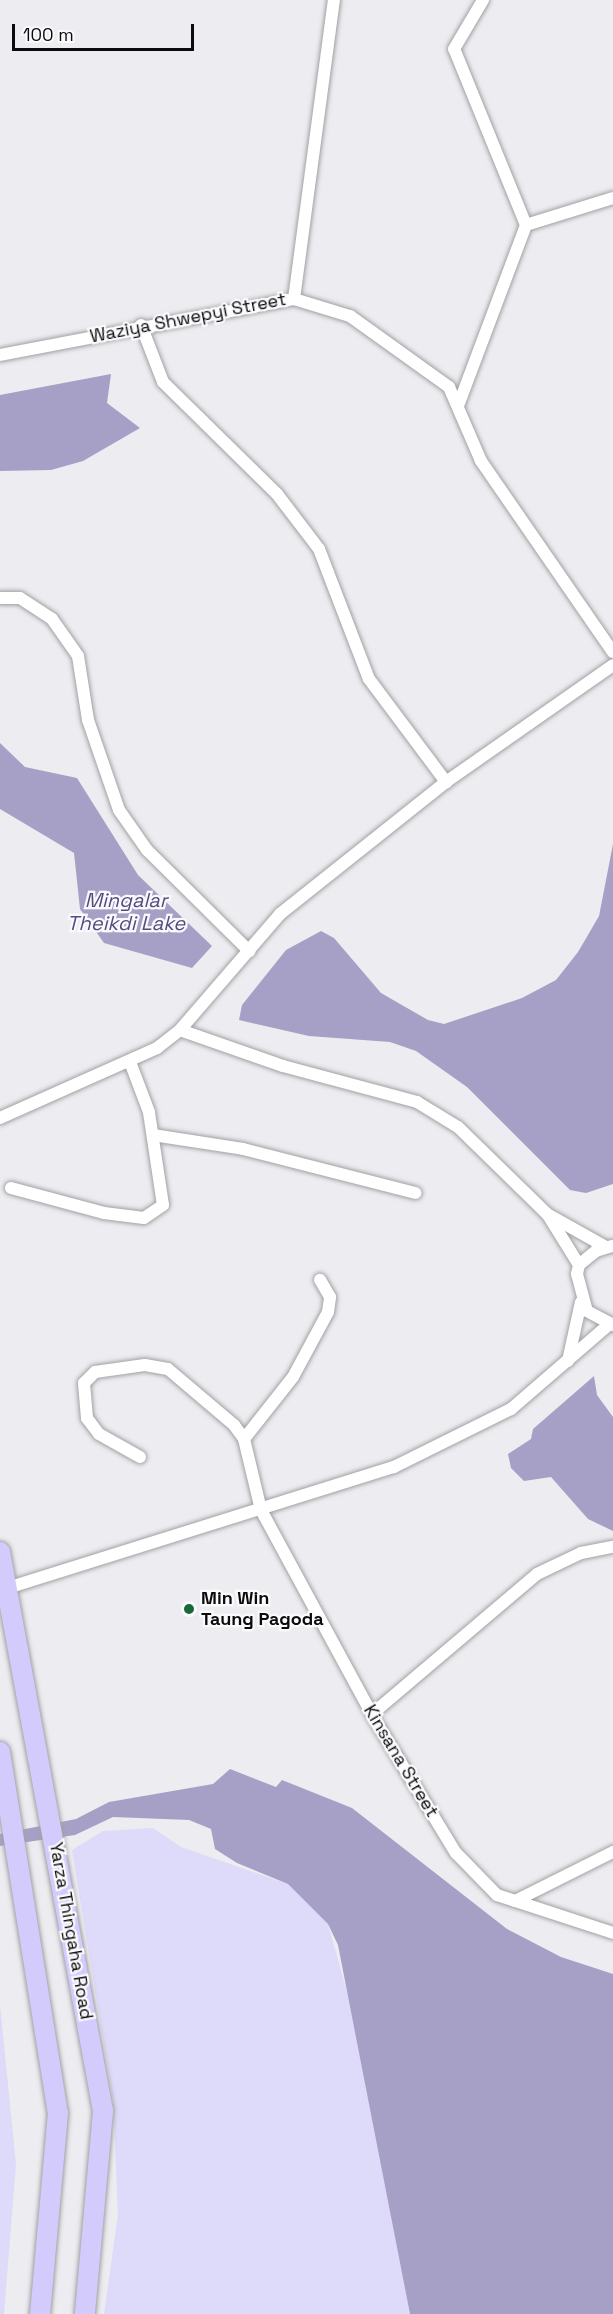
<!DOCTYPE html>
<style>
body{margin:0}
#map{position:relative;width:613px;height:2314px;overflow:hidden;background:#edecf0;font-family:"Space Grotesk",sans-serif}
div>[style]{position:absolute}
.green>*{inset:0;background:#dedaf9}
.water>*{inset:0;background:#a6a0c7}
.roads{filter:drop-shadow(0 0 2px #a2a1a4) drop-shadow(0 0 2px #a2a1a4)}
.minor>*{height:12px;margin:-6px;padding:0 6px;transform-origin:6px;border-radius:6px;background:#fff}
.primary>*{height:20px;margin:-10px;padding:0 10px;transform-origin:10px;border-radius:10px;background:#d4cbfd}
.dots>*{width:16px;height:16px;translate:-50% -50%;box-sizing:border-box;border:3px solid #fafafd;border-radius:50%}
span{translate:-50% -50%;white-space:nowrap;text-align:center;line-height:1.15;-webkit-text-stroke:4.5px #fafafd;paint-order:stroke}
.street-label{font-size:18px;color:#0b0b0c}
.poi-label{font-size:18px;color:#0b0b0c;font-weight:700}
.left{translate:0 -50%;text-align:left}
.water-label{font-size:20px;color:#564b80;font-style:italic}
.scale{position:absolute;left:12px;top:24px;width:182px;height:27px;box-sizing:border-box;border:3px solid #0b0b0c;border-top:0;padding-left:8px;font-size:18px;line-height:21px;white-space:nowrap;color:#0b0b0c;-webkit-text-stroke:4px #fafafd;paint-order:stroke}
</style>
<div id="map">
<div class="green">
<div style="clip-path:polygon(153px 1828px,181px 1847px,288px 1884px,328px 1924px,352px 2010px,410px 2314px,104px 2314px,118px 2214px,113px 2100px,72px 1850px,103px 1831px)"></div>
<div style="clip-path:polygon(0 2005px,16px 2164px,4px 2314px,0 2314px)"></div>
</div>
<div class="water">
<div style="clip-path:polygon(111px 374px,107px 403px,140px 428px,83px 461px,51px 470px,0 471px,0 395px)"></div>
<div style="clip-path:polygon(0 743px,25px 767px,77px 778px,138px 875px,212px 946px,192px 968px,104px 943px,80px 909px,74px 853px,0 809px)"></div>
<div style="clip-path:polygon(613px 844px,613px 1184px,586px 1193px,570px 1190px,467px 1087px,416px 1051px,390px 1042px,309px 1036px,239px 1020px,242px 1005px,286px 950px,321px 931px,334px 938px,381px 993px,428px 1020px,444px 1024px,522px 998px,556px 980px,578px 952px,599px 916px)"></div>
<div style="clip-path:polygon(594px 1376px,597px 1395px,613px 1417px,613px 1531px,588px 1519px,551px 1477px,524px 1481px,511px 1468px,508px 1454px,531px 1439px,533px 1429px)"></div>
<div style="clip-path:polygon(230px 1769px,276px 1787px,282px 1780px,352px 1808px,507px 1929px,561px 1957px,613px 1974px,613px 2314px,410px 2314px,338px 1945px,328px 1924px,288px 1884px,237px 1863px,215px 1849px,211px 1829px,189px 1820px,113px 1817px,75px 1835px,0 1846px,0 1834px,76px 1819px,109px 1802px,213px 1784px)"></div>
</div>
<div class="roads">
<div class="minor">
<div style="left:526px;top:225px;width:91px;rotate:-17.2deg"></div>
<div style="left:294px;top:299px;width:59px;rotate:16.9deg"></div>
<div style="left:350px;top:316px;width:122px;rotate:35.6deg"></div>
<div style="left:449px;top:387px;width:81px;rotate:66.6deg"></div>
<div style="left:481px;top:461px;width:232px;rotate:55.4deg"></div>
<div style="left:141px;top:325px;width:61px;rotate:68.9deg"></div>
<div style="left:163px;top:382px;width:160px;rotate:44.5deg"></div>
<div style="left:277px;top:494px;width:69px;rotate:52.6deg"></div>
<div style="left:319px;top:549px;width:139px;rotate:69deg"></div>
<div style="left:369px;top:679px;width:129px;rotate:53.2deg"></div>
<div style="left:0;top:355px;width:299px;rotate:-10.8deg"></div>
<div style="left:294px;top:299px;width:302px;rotate:-82.4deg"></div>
<div style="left:458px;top:406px;width:193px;rotate:-69.4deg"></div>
<div style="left:526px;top:225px;width:190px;rotate:-112.2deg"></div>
<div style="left:454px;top:49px;width:57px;rotate:-59.4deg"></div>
<div style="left:0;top:598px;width:20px"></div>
<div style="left:20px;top:598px;width:38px;rotate:33deg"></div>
<div style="left:52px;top:619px;width:45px;rotate:54.9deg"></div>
<div style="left:78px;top:656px;width:65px;rotate:81.1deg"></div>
<div style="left:88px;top:720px;width:95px;rotate:71deg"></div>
<div style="left:119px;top:810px;width:49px;rotate:55deg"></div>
<div style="left:147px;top:850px;width:144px;rotate:44.7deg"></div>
<div style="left:180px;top:1030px;width:109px;rotate:19.3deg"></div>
<div style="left:283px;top:1066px;width:139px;rotate:15deg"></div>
<div style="left:417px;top:1102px;width:48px;rotate:31.4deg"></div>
<div style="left:458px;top:1127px;width:124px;rotate:44.3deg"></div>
<div style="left:547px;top:1214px;width:68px;rotate:29.2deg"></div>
<div style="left:0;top:1118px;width:172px;rotate:-24deg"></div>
<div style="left:157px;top:1048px;width:29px;rotate:-38deg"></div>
<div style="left:180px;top:1030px;width:153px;rotate:-49.2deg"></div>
<div style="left:280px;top:914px;width:212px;rotate:-38.5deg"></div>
<div style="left:446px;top:782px;width:204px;rotate:-35deg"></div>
<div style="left:153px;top:1135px;width:91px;rotate:8.8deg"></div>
<div style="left:243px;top:1149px;width:178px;rotate:14.3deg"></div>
<div style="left:11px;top:1188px;width:96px;rotate:15deg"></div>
<div style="left:104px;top:1213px;width:40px;rotate:7.1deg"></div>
<div style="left:144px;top:1218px;width:23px;rotate:-34deg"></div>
<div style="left:163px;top:1205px;width:94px;rotate:-98.6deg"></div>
<div style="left:149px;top:1112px;width:53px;rotate:-110.8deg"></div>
<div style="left:548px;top:1215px;width:59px;rotate:58.2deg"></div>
<div style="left:612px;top:1246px;width:17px;rotate:163deg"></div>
<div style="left:596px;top:1251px;width:22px;rotate:141deg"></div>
<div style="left:579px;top:1265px;width:9px;rotate:103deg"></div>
<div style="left:577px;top:1274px;width:38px;rotate:75deg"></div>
<div style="left:587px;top:1311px;width:30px;rotate:28deg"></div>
<div style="left:568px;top:1361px;width:60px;rotate:-77.6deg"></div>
<div style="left:244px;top:1439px;width:79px;rotate:-51.7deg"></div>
<div style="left:293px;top:1377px;width:74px;rotate:-61.7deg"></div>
<div style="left:328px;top:1312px;width:15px;rotate:-82deg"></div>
<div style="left:330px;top:1297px;width:20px;rotate:-120deg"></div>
<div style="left:140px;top:1457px;width:47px;rotate:-150.7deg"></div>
<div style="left:99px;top:1434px;width:20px;rotate:-127deg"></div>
<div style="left:87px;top:1418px;width:35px;rotate:-95deg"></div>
<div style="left:84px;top:1383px;width:16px;rotate:-45deg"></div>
<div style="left:95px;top:1372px;width:50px;rotate:-8deg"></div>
<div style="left:145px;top:1365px;width:23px;rotate:10deg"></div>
<div style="left:168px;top:1369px;width:87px;rotate:40.3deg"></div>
<div style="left:234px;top:1425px;width:17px;rotate:54deg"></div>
<div style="left:244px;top:1439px;width:73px;rotate:76.5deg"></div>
<div style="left:261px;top:1510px;width:239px;rotate:61.5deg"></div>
<div style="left:375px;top:1720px;width:156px;rotate:58.7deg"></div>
<div style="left:456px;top:1853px;width:59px;rotate:45.7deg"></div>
<div style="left:497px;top:1895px;width:122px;rotate:18.1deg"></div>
<div style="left:1px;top:1590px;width:412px;rotate:-17.4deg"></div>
<div style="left:394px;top:1467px;width:131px;rotate:-26.4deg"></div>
<div style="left:511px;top:1409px;width:127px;rotate:-40.8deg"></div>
<div style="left:372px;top:1714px;width:216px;rotate:-40.3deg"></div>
<div style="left:537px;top:1574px;width:49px;rotate:-25.5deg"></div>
<div style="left:581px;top:1553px;width:33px;rotate:-11deg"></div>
<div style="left:515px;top:1901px;width:110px;rotate:-26.6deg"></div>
</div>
<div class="primary">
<div style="left:0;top:1552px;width:568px;rotate:79.56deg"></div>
<div style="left:103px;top:2111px;width:204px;rotate:95.1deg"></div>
<div style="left:0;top:1752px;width:366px;rotate:80.9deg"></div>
<div style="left:58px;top:2113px;width:202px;rotate:95.1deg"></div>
</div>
</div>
<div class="dots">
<div style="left:189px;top:1609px;background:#17693a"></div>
</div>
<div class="street-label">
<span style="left:188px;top:318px;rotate:-11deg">Waziya Shwepyi Street</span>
<span style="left:401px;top:1761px;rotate:59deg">Kinsana Street</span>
<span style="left:71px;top:1931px;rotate:80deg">Yarza Thingaha Road</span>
</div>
<div class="poi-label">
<span class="left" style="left:201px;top:1609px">Min Win<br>Taung Pagoda</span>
</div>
<div class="water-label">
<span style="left:126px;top:912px">Mingalar<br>Theikdi Lake</span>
</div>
<div class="scale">100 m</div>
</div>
